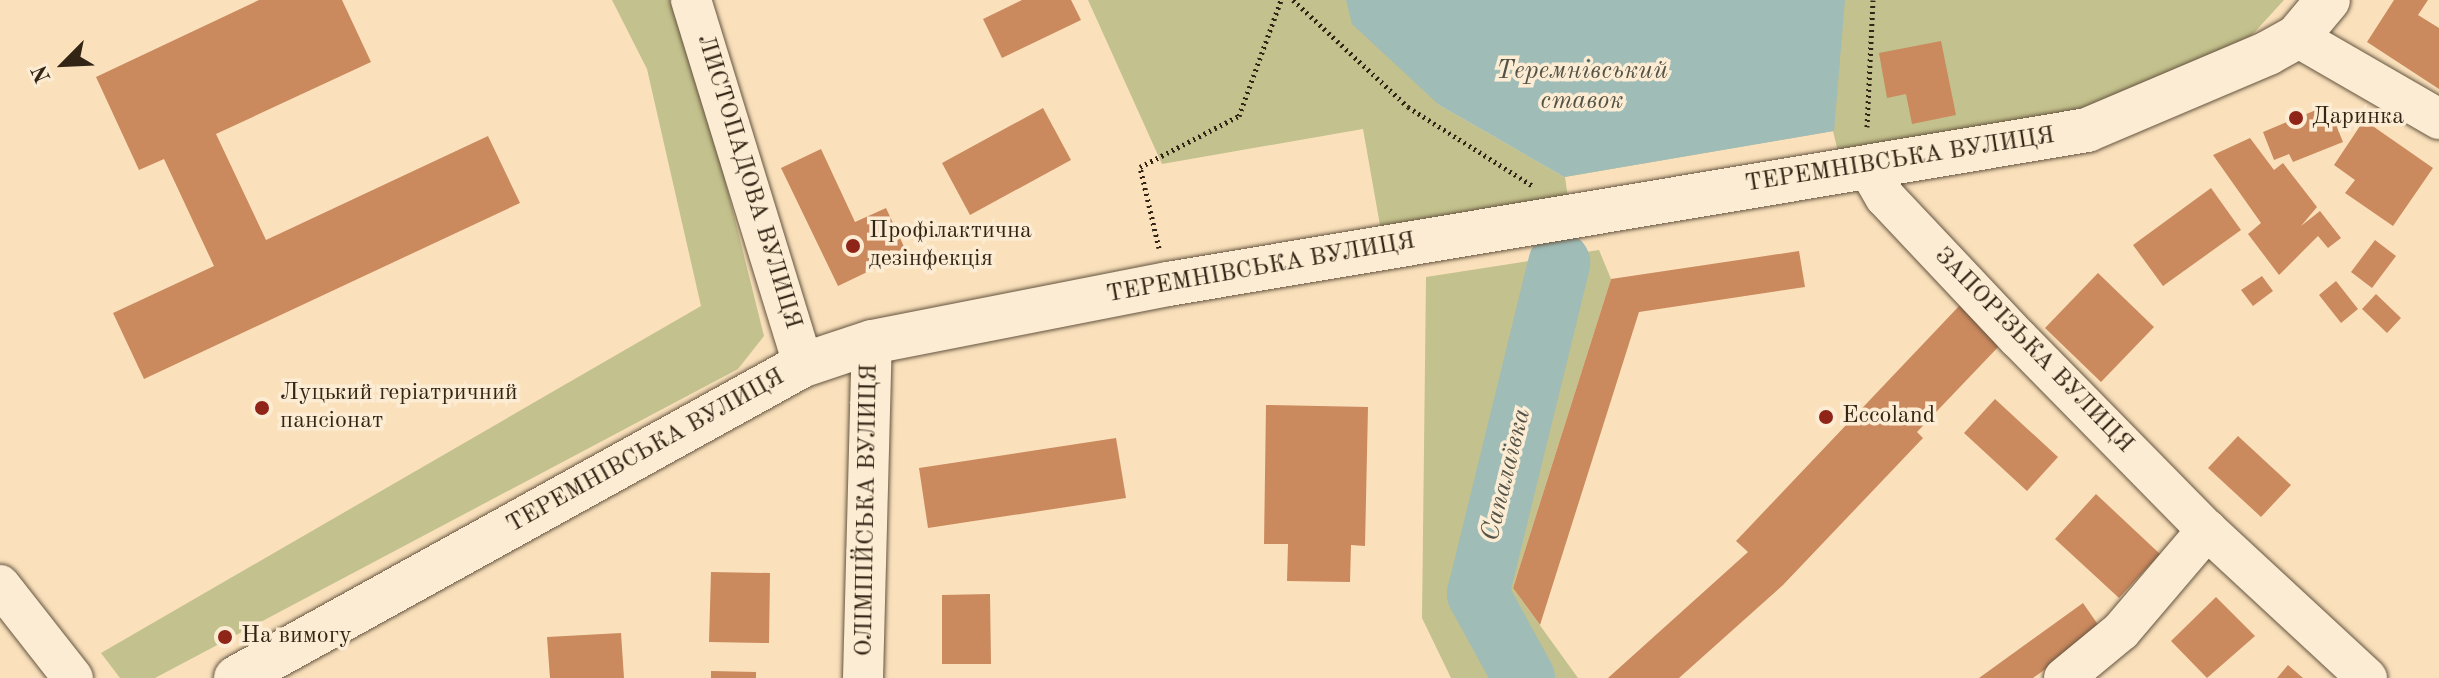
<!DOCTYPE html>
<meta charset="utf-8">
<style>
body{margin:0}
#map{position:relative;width:2439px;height:678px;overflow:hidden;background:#fae1bc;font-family:"Old Standard TT",serif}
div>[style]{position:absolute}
.green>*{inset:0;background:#c3c18d}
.water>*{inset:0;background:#9fbcb7}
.river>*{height:62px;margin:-31px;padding:0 31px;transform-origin:31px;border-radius:31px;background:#9fbcb7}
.building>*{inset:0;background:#cb895e}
.path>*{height:5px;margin-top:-2.5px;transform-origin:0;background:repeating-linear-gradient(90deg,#332515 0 2px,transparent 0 6px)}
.roads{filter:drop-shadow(0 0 2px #65543f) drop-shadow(0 0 2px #65543f)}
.minor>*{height:40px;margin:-20px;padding:0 20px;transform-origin:20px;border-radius:20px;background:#fcecd3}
.tertiary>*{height:44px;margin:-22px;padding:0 22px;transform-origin:22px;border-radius:22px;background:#fcecd3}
.dots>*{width:22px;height:22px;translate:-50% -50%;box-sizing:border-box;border:4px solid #fcecd3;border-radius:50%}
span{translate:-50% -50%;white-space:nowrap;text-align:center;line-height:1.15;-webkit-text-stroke:7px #fcecd3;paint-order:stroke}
.poi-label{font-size:24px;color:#332515}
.left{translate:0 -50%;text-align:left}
.street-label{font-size:24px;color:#332515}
.water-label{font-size:26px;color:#535246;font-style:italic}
.north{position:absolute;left:24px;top:24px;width:80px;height:80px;-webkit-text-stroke:6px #fcecd3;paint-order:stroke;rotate:246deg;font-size:22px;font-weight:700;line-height:32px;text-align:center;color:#332515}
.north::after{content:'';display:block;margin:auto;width:28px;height:36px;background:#332515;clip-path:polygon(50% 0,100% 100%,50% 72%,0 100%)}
</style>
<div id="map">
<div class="green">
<div style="clip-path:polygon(612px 0,673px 0,688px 31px,764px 336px,738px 369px,155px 678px,120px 678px,101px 653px,701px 306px,647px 69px)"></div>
<div style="clip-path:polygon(1088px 0,1369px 0,1439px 105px,1564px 177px,1809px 0,2284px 0,2251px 36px,2083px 111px,1838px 152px,1833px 131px,1565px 177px,1568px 198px,1381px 231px,1363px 129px,1162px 164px)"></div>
<div style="clip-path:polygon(1599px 250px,1611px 279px,1513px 588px,1578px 678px,1451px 678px,1422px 618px,1426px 277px)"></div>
</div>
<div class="water">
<div style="clip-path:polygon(1346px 0,1845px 0,1834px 131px,1564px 177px,1439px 105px,1352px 24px)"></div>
</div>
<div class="river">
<div style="left:1524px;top:678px;width:96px;rotate:-118.7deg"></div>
<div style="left:1478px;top:594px;width:341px;rotate:-76.2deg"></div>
</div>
<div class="building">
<div style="clip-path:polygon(259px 0,342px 0,371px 62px,216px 134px,266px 240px,488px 136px,520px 203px,144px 379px,113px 313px,214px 266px,164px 159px,139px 170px,96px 77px)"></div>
<div style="clip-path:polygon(1022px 0,1071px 0,1081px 20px,1002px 58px,983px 19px)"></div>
<div style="clip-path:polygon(2394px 0,2428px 0,2418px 15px,2439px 28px,2439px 89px,2367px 42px)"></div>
<div style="clip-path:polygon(1941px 41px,1956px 115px,1912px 124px,1906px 94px,1887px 98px,1879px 53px)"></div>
<div style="clip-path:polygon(2328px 105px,2343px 142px,2293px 162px,2289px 154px,2274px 160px,2263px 132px)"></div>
<div style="clip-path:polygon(1043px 108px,1071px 160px,970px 215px,942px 163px)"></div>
<div style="clip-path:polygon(2364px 120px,2433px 168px,2393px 226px,2345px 193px,2355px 180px,2334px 165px)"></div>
<div style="clip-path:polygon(2250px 138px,2274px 170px,2283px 163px,2317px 207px,2301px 226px,2320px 211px,2341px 238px,2328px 248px,2318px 236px,2279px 275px,2248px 234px,2261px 223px,2213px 155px)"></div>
<div style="clip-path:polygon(821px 149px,855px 222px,886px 208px,907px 253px,838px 286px,781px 168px)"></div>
<div style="clip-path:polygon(2211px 188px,2241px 230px,2163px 286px,2133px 245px)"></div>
<div style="clip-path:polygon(2375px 240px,2396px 256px,2372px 288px,2351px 272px)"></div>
<div style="clip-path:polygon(1799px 251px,1805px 287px,1639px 312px,1540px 625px,1513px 588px,1611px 279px)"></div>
<div style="clip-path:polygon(2098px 273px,2154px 327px,2101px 382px,2045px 328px)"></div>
<div style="clip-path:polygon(2262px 276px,2273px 291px,2253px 306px,2241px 290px)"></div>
<div style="clip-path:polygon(2336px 281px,2358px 309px,2341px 323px,2319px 295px)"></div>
<div style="clip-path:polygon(2376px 294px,2401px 318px,2387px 333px,2362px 309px)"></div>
<div style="clip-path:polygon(1961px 304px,2001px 344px,1917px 432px,1923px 438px,1783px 585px,1679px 678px,1608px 678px,1748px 552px,1736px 541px)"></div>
<div style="clip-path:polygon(1995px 399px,2058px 457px,2027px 491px,1964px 433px)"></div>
<div style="clip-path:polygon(1266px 405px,1368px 407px,1365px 546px,1351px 545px,1350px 582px,1287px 581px,1288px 544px,1264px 544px)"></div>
<div style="clip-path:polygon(2238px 436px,2291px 485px,2261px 517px,2208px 468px)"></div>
<div style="clip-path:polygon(1116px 438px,1126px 498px,928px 528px,919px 468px)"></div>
<div style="clip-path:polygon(2096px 494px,2160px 554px,2119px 598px,2055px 539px)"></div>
<div style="clip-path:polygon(711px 572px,770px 573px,769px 643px,709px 642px)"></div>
<div style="clip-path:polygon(990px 594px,991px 664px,942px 664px,942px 595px)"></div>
<div style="clip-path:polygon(2216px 597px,2255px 636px,2207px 678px,2171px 641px)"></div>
<div style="clip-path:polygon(2083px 603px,2101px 629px,2033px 678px,1979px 678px)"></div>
<div style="clip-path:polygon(621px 633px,624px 678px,550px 678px,547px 637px)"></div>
<div style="clip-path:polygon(2288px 665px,2303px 678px,2277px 678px)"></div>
<div style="clip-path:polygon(711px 671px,756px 672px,756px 678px,711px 678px)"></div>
</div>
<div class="path">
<div style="left:1293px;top:0;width:157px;rotate:42.9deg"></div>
<div style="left:1408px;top:107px;width:148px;rotate:32.3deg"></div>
<div style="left:1867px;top:127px;width:127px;rotate:-87.3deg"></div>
<div style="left:1159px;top:248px;width:83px;rotate:-103.2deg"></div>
<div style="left:1140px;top:167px;width:111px;rotate:-27.3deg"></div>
<div style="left:1239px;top:116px;width:123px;rotate:-70.1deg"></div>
</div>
<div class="roads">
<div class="minor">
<div style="left:691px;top:0;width:382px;rotate:72.9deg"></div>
<div style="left:2297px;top:37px;width:164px;rotate:30deg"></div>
<div style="left:1867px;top:166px;width:36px;rotate:60deg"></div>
<div style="left:1885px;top:197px;width:195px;rotate:46.7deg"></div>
<div style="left:2019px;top:339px;width:268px;rotate:45.5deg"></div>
<div style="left:2207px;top:530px;width:218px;rotate:42.8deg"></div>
<div style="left:0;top:585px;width:118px;rotate:51.9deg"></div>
<div style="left:863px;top:678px;width:336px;rotate:-88.5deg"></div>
<div style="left:2064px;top:678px;width:74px;rotate:-39.5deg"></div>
<div style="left:2121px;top:631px;width:133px;rotate:-49.6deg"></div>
</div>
<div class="tertiary">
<div style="left:236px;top:678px;width:648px;rotate:-28.9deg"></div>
<div style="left:803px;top:365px;width:73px;rotate:-18.4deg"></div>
<div style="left:872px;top:342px;width:302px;rotate:-11.1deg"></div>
<div style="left:1168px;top:284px;width:932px;rotate:-9.51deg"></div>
<div style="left:2087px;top:130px;width:197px;rotate:-23deg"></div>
<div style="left:2268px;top:53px;width:33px;rotate:-29deg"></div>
<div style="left:2297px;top:37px;width:48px;rotate:-50deg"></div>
</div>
</div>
<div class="dots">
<div style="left:2296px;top:118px;background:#8f2418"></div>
<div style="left:853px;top:246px;background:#8f2418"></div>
<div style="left:262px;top:408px;background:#8f2418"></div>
<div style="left:1826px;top:417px;background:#8f2418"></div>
<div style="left:225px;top:637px;background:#8f2418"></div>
</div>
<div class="poi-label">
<span class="left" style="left:2312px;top:118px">Даринка</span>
<span class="left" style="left:869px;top:246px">Профілактична<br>дезінфекція</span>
<span class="left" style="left:280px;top:408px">Луцький геріатричний<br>пансіонат</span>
<span class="left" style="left:1842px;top:417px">Eccoland</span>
<span class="left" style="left:241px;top:637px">На вимогу</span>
</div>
<div class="street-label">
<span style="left:1900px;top:161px;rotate:-9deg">ТЕРЕМНІВСЬКА ВУЛИЦЯ</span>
<span style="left:748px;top:182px;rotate:73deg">ЛИСТОПАДОВА ВУЛИЦЯ</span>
<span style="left:1261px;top:269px;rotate:-10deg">ТЕРЕМНІВСЬКА ВУЛИЦЯ</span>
<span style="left:2033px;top:351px;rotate:46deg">ЗАПОРІЗЬКА ВУЛИЦЯ</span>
<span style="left:646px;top:452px;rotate:-29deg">ТЕРЕМНІВСЬКА ВУЛИЦЯ</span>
<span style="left:868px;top:510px;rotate:-89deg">ОЛІМПІЙСЬКА ВУЛИЦЯ</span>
</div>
<div class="water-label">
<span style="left:1582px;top:87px">Теремнівський<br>ставок</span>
<span style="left:1507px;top:475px;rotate:-76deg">Сапалаївка</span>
</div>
<div class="north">N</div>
</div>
